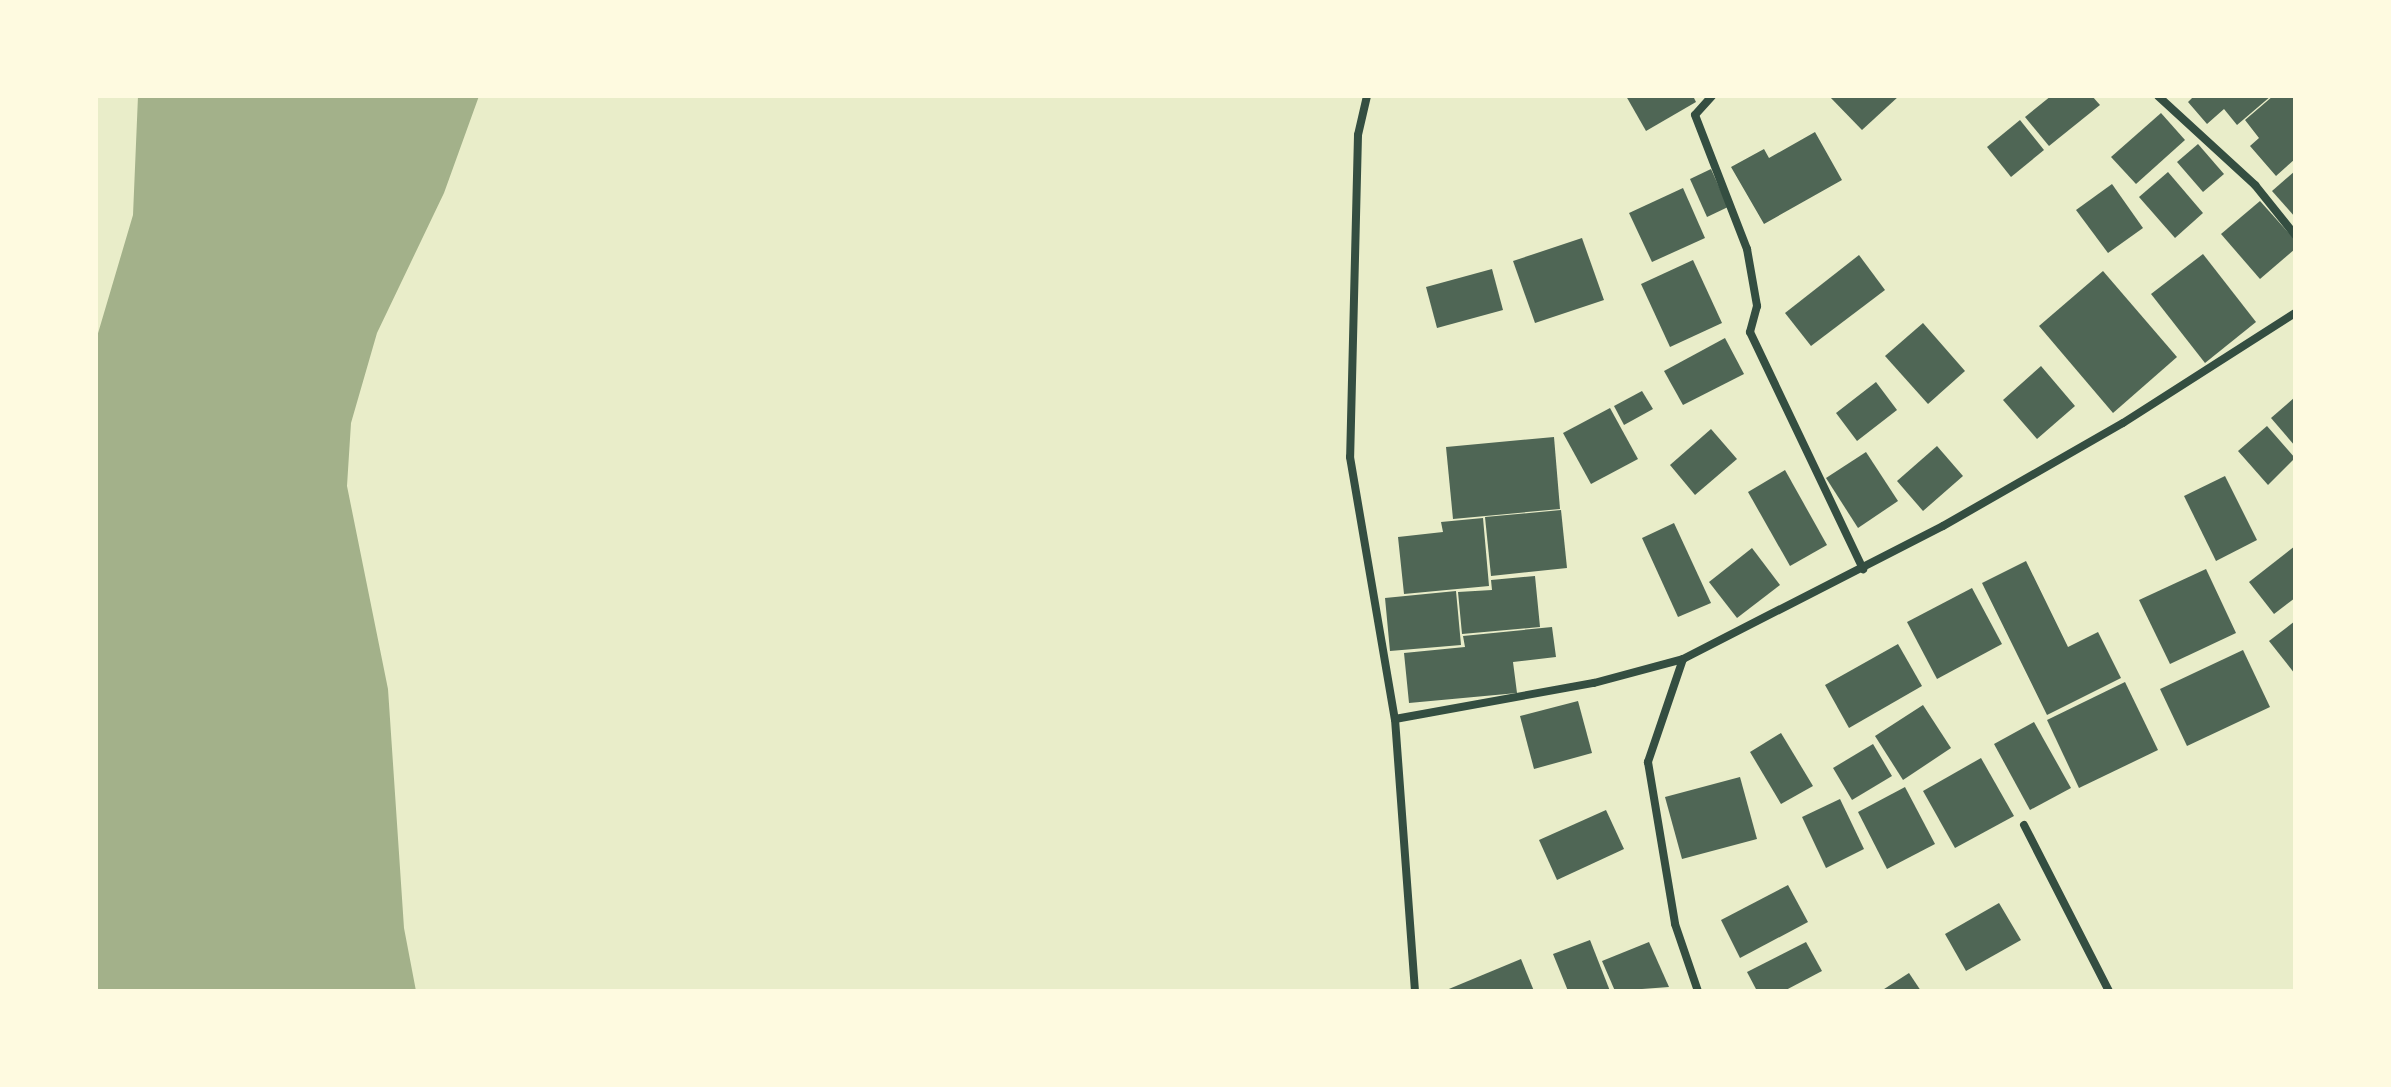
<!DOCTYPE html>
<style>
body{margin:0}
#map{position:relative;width:2391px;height:1087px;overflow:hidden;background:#e9edc9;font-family:"PT Sans Narrow",sans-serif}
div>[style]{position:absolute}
.water>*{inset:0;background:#a3b18a}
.building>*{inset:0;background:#4f6655}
.minor>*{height:8px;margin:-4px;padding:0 4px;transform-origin:4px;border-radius:4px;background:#344e41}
span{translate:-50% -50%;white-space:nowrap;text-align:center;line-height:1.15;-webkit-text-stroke:6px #fefae0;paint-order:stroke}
.frame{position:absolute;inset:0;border:98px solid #fefae0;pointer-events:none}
</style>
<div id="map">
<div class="water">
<div style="clip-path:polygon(138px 96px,479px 96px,444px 193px,377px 333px,351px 423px,347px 486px,388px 689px,404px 928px,416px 991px,96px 991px,96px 340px,133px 215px)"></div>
</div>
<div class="building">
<div style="clip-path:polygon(1626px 96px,1693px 96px,1696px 102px,1646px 131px)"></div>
<div style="clip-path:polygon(1829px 96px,1899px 96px,1862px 130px)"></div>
<div style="clip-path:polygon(2051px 96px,2092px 96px,2100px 105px,2049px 146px,2025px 117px)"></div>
<div style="clip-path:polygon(2194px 96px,2271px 96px,2237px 125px,2224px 109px,2207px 124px,2188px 102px)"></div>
<div style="clip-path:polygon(2273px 96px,2295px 96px,2295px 159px,2276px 176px,2250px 146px,2259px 138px,2245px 120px)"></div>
<div style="clip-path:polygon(2161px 113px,2185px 140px,2136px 184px,2111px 157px)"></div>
<div style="clip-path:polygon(2020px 120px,2044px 150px,2011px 177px,1987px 147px)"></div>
<div style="clip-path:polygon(1815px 132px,1842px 180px,1764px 224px,1731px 167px,1764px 149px,1769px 158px)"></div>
<div style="clip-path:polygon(2198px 144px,2224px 174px,2203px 192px,2177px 162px)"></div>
<div style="clip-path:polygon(1711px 169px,1728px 207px,1707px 217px,1690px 179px)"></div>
<div style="clip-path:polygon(2295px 171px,2295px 217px,2272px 191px)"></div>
<div style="clip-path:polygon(2168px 172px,2203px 213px,2175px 238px,2139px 197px)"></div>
<div style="clip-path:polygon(2112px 184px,2143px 228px,2108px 253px,2076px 210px)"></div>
<div style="clip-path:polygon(1683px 188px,1705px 238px,1652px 262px,1629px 213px)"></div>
<div style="clip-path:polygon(2260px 201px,2295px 240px,2295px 249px,2260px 279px,2221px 234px)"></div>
<div style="clip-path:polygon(1582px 238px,1604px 300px,1535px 323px,1513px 261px)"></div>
<div style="clip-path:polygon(2203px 254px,2256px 322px,2205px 363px,2151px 294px)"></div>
<div style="clip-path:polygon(1859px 255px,1885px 290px,1811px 346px,1785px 313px)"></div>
<div style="clip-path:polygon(1693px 260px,1722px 323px,1670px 347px,1641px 284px)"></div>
<div style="clip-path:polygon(1492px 269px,1503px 310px,1437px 328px,1426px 287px)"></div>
<div style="clip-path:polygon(2103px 271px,2177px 357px,2113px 413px,2039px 326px)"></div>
<div style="clip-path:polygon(1923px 323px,1965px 371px,1928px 404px,1885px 356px)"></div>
<div style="clip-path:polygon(1725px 338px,1744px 374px,1683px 405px,1664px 371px)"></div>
<div style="clip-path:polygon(2041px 366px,2075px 406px,2037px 439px,2003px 400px)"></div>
<div style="clip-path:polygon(1876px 382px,1897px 410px,1857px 441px,1836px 413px)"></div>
<div style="clip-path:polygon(1642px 391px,1653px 409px,1624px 425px,1614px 406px)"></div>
<div style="clip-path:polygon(2295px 397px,2295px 446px,2271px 418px)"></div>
<div style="clip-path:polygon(1610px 408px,1638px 459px,1591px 484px,1563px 433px)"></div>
<div style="clip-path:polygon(2267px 426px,2295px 458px,2268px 485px,2238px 451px)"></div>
<div style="clip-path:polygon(1711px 429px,1737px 459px,1695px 495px,1670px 465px)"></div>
<div style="clip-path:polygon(1554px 437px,1560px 509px,1453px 519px,1446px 447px)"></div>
<div style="clip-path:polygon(1937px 446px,1963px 476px,1923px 511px,1897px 481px)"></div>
<div style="clip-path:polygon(1866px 452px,1898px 501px,1858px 528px,1826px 478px)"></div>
<div style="clip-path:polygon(1785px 470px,1827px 545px,1790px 566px,1748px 492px)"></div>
<div style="clip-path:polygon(2225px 476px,2257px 540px,2216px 561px,2184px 496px)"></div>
<div style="clip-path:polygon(1561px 510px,1567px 568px,1491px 576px,1485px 517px)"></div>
<div style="clip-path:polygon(1483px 518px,1489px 586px,1404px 594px,1398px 537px,1443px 532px,1441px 522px)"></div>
<div style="clip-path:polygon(1674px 523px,1711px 603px,1678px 617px,1642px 538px)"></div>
<div style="clip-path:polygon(2295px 546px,2295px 598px,2274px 614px,2249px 582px)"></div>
<div style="clip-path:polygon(1752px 548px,1780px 585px,1737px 618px,1709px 582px)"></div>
<div style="clip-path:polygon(2026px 561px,2068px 647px,2098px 632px,2121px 678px,2047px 715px,1982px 583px)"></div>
<div style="clip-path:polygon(2206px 569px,2236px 633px,2170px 664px,2139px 600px)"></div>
<div style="clip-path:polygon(1535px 576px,1540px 627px,1462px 634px,1458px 592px,1492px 590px,1491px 580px)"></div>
<div style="clip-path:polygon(1972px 588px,2002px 644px,1937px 679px,1907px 622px)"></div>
<div style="clip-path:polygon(1456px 591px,1461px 645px,1390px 651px,1385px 598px)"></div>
<div style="clip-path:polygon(2295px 621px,2295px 674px,2269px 641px)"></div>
<div style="clip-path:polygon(1552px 627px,1556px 657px,1513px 662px,1517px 693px,1409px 703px,1404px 653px,1465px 647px,1463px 636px)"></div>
<div style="clip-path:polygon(1898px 644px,1922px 686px,1849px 728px,1825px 685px)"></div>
<div style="clip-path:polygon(2243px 650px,2270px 707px,2187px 746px,2160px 689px)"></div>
<div style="clip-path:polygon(2125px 682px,2158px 750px,2079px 788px,2047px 720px)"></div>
<div style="clip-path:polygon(1578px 701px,1592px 753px,1534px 769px,1520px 716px)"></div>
<div style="clip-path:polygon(1923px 705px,1951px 748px,1903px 780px,1875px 736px)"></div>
<div style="clip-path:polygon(2034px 722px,2071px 788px,2030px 810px,1994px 744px)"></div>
<div style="clip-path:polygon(1781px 733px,1813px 786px,1781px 804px,1750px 752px)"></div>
<div style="clip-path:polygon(1873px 744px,1892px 776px,1852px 800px,1833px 768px)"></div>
<div style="clip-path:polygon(1981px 758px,2014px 816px,1955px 848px,1923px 791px)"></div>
<div style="clip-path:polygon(1740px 777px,1757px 839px,1682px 859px,1665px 797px)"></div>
<div style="clip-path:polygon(1905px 787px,1935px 844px,1887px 869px,1858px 812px)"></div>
<div style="clip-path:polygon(1840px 799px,1864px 849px,1826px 868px,1802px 817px)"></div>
<div style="clip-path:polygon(1606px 810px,1624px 849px,1557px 880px,1539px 840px)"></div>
<div style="clip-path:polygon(1788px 885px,1808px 922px,1740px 958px,1721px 920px)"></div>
<div style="clip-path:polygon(1999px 903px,2021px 940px,1966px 971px,1945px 934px)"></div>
<div style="clip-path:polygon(1590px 940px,1610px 991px,1568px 991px,1553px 954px)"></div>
<div style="clip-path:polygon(1649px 942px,1669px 987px,1615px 991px,1602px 961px)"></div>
<div style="clip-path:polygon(1806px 942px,1822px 971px,1784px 991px,1757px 991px,1747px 972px)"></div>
<div style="clip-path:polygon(1521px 959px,1534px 991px,1444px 991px)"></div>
<div style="clip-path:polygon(1909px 973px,1921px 991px,1881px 991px)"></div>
</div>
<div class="minor">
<div style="left:1367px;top:96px;width:40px;rotate:103deg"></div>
<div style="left:1358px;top:135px;width:322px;rotate:91.4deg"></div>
<div style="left:1350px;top:457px;width:266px;rotate:80.3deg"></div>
<div style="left:1395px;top:719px;width:273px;rotate:85.8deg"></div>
<div style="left:1712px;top:96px;width:25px;rotate:132deg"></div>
<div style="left:1695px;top:115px;width:144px;rotate:68.8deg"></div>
<div style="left:1747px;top:249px;width:58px;rotate:80deg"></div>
<div style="left:1757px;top:306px;width:27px;rotate:105deg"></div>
<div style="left:1750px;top:332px;width:263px;rotate:64.5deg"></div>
<div style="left:2158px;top:96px;width:132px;rotate:42.5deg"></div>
<div style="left:2255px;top:185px;width:64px;rotate:51.3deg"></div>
<div style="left:1683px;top:659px;width:109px;rotate:108.8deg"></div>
<div style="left:1648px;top:762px;width:164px;rotate:80.5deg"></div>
<div style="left:1675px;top:924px;width:71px;rotate:71.1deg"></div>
<div style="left:1395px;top:719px;width:202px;rotate:-10.3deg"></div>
<div style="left:1594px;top:683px;width:92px;rotate:-15.1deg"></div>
<div style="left:1683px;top:659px;width:292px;rotate:-27.1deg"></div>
<div style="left:1943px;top:526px;width:207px;rotate:-29.8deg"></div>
<div style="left:2123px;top:423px;width:204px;rotate:-32.6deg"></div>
<div style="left:2024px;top:825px;width:186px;rotate:62.9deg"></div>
</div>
<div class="frame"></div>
</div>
